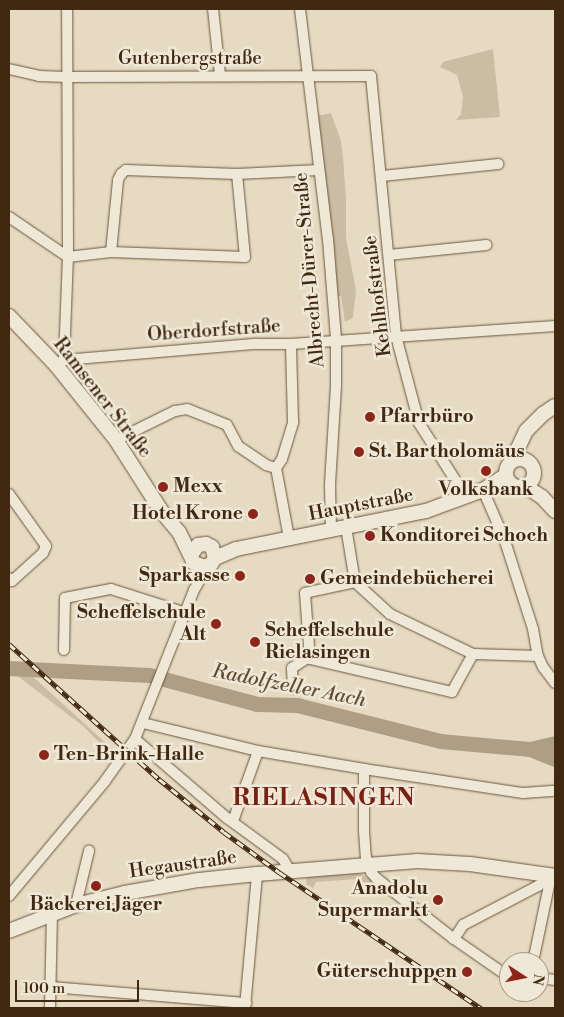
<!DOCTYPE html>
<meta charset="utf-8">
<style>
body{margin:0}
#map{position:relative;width:564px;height:1017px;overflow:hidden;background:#e6dbc2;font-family:"Libre Bodoni",serif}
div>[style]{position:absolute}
.green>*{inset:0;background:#cabda4}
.river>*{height:15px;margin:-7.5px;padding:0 7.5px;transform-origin:7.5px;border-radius:7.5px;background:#ae9e85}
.roads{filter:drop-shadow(0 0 1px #6a553c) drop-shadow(0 0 1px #6a553c)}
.minor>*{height:10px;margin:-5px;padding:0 5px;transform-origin:5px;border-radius:5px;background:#efe8d7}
.secondary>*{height:14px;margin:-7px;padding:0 7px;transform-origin:7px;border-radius:7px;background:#efe8d7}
.secondary>.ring{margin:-7px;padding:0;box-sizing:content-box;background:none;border:14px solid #efe8d7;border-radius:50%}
.rail>*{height:4.5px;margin-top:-2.25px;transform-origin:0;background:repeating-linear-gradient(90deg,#efe8d7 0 8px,#412810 0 16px);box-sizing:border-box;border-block:1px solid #412810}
.dots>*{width:14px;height:14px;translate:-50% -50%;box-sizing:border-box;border:2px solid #efe8d7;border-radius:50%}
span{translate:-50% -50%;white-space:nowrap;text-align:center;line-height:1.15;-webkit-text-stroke:5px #efe8d7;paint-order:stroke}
.street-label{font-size:19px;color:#412810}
.poi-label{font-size:19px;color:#412810;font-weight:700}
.left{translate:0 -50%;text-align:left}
.right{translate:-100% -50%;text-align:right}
.water-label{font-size:20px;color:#624b33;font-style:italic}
.district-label{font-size:24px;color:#7a1f14;font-weight:700;letter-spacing:1px}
.frame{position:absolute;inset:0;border:10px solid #412810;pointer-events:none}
.north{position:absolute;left:499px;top:952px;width:50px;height:50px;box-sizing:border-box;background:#efe8d7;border:1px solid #a99b87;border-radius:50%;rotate:101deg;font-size:14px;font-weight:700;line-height:20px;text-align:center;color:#412810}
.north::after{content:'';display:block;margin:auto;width:18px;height:22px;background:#8f2418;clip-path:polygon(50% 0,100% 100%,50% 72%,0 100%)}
.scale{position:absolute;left:15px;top:980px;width:124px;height:22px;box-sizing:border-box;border:2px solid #412810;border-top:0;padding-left:6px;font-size:15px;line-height:18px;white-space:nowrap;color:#412810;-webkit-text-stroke:4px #efe8d7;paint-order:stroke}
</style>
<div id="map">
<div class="green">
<div style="clip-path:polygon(493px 49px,500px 117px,456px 120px,461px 114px,463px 97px,457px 75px,440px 67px,443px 62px)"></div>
<div style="clip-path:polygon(331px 113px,341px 141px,343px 157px,346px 200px,346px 238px,356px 290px,353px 318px,345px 322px,341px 296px,337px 296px,317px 116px)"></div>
<div style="clip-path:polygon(15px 674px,30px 674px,118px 754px,114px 757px,83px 726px)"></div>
<div style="clip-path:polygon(356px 872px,378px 883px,378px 888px,375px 889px,357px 879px,316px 882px,313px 888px,306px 884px,307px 877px)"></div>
</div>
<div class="river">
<div style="left:9px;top:668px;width:140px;rotate:2.9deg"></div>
<div style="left:149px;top:675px;width:112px;rotate:15deg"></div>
<div style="left:257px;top:704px;width:40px;rotate:1.4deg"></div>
<div style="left:297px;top:705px;width:147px;rotate:14.1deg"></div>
<div style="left:440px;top:741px;width:90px;rotate:5.1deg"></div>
<div style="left:530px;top:749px;width:26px;rotate:-13deg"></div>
<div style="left:530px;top:749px;width:27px;rotate:22deg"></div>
</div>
<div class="roads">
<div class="minor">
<div style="left:213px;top:9px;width:66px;rotate:83.9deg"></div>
<div style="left:300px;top:9px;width:232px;rotate:83.1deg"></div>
<div style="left:328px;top:239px;width:100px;rotate:85.4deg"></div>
<div style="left:336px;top:339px;width:47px;rotate:90deg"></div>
<div style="left:336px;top:386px;width:99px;rotate:93.5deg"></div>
<div style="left:330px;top:485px;width:45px;rotate:88.7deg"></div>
<div style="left:9px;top:69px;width:31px;rotate:13deg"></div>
<div style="left:39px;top:76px;width:28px;rotate:2deg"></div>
<div style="left:67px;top:77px;width:304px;rotate:-0.2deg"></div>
<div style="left:371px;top:76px;width:261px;rotate:84.5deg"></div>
<div style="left:396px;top:336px;width:90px;rotate:75.2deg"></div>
<div style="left:419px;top:423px;width:88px;rotate:57.6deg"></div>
<div style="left:382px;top:176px;width:117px;rotate:-5.9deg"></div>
<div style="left:9px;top:217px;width:71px;rotate:34.1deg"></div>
<div style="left:68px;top:257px;width:43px;rotate:-6.6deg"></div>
<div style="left:111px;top:252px;width:134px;rotate:2.1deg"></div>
<div style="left:245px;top:257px;width:83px;rotate:-95.5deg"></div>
<div style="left:111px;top:252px;width:72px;rotate:-84.4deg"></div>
<div style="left:118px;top:180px;width:7px;rotate:-63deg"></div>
<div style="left:121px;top:174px;width:6px;rotate:-39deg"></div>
<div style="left:126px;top:170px;width:111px;rotate:2.1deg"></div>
<div style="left:237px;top:174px;width:82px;rotate:-2.8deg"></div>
<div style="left:389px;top:255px;width:98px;rotate:-5.9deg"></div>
<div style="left:64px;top:360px;width:103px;rotate:-87.8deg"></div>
<div style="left:68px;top:257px;width:248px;rotate:-90.2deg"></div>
<div style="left:56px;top:365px;width:9px;rotate:-32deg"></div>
<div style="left:64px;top:360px;width:193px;rotate:-4.8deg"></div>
<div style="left:256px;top:344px;width:35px"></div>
<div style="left:291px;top:344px;width:265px;rotate:-3.9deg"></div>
<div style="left:116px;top:440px;width:66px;rotate:-26.2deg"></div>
<div style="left:175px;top:411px;width:12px;rotate:-9deg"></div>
<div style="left:187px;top:409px;width:43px;rotate:21.8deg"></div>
<div style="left:227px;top:425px;width:24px;rotate:62deg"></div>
<div style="left:238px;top:446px;width:34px;rotate:34deg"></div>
<div style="left:266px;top:465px;width:10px;rotate:17deg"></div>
<div style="left:483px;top:490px;width:52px;rotate:66.4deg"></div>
<div style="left:504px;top:538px;width:96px;rotate:72.3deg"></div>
<div style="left:533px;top:629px;width:27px;rotate:80deg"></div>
<div style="left:538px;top:656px;width:12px;rotate:66deg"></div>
<div style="left:543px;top:667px;width:20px;rotate:53deg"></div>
<div style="left:9px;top:494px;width:64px;rotate:54.6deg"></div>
<div style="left:46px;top:546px;width:8px;rotate:113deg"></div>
<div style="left:43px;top:553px;width:42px;rotate:137.9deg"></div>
<div style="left:12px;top:581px;width:4px;rotate:-135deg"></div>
<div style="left:346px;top:527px;width:56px;rotate:80.7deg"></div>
<div style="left:355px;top:582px;width:47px;rotate:42.4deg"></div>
<div style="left:390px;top:614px;width:92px;rotate:25.7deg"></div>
<div style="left:473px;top:654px;width:65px;rotate:1.8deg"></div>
<div style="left:289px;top:538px;width:71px;rotate:-100.5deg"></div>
<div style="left:276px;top:468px;width:11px;rotate:-56deg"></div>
<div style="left:282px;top:459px;width:39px;rotate:-73deg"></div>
<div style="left:293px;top:422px;width:78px;rotate:-91.5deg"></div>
<div style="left:355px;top:582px;width:51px;rotate:167.6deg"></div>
<div style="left:305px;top:593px;width:66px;rotate:85.7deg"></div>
<div style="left:310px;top:659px;width:146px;rotate:13.1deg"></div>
<div style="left:452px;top:692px;width:43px;rotate:-61.1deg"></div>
<div style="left:64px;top:650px;width:52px;rotate:-88.9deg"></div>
<div style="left:65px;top:598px;width:47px;rotate:-11.1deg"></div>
<div style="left:111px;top:589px;width:79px;rotate:17.7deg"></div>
<div style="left:293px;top:688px;width:20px;rotate:-93deg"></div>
<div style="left:292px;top:668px;width:20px;rotate:-33deg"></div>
<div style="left:143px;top:723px;width:118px;rotate:13.7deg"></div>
<div style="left:258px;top:751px;width:108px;rotate:9.6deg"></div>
<div style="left:364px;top:769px;width:161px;rotate:8.6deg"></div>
<div style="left:523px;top:793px;width:32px;rotate:-4deg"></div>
<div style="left:135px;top:739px;width:121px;rotate:40.7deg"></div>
<div style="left:227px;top:818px;width:69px;rotate:36.2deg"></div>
<div style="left:283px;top:859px;width:14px;rotate:60deg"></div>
<div style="left:364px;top:769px;width:62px;rotate:90deg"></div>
<div style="left:364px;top:831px;width:26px;rotate:86deg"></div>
<div style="left:366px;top:857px;width:16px;rotate:72deg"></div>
<div style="left:371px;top:872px;width:8px;rotate:50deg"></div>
<div style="left:376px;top:878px;width:99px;rotate:38deg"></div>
<div style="left:454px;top:939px;width:67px;rotate:34.6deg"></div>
<div style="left:233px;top:821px;width:74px;rotate:-70.3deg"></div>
<div style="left:9px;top:896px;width:150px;rotate:-50.1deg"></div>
<div style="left:105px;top:781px;width:52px;rotate:-54.5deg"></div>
<div style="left:135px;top:739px;width:160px;rotate:-68.4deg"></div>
<div style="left:194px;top:590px;width:28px;rotate:-60deg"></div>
<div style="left:76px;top:905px;width:56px;rotate:-76.5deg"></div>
<div style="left:454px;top:939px;width:17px;rotate:-57deg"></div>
<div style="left:463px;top:925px;width:85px;rotate:-27.5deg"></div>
<div style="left:538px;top:886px;width:16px;rotate:-38deg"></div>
<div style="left:533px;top:962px;width:88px;rotate:-78.2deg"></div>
<div style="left:539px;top:978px;width:16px;rotate:7deg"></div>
<div style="left:50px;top:987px;width:197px;rotate:4.7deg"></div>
<div style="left:245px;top:1007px;width:134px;rotate:-84.8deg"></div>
<div style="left:50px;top:1008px;width:94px;rotate:-88.8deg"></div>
</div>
<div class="secondary">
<div style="left:9px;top:316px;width:68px;rotate:46.2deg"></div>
<div style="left:56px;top:365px;width:96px;rotate:51.3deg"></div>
<div style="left:116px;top:440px;width:85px;rotate:57.4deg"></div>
<div style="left:162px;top:512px;width:26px;rotate:50deg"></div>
<div style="left:179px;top:532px;width:34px;rotate:64deg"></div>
<div style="left:194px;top:563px;width:12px;rotate:20deg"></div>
<div style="left:205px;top:567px;width:7px;rotate:-27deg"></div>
<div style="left:211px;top:564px;width:7px;rotate:-56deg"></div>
<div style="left:215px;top:558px;width:11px;rotate:-105deg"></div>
<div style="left:212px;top:547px;width:7px;rotate:-153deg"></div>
<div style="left:206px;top:544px;width:8px;rotate:173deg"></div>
<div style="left:198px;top:545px;width:12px;rotate:125deg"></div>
<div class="ring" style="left:506px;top:459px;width:14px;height:14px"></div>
<div style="left:512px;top:461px;width:33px;rotate:-65deg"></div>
<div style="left:526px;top:431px;width:24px;rotate:-45deg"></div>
<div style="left:543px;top:414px;width:14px;rotate:-34deg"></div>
<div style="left:525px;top:486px;width:20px;rotate:33deg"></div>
<div style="left:542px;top:497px;width:19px;rotate:47deg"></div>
<div style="left:215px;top:558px;width:23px;rotate:-23deg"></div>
<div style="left:236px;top:549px;width:194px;rotate:-11.3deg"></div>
<div style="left:426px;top:511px;width:61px;rotate:-20.2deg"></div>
<div style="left:483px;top:490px;width:27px;rotate:-33deg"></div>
<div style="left:9px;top:931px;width:72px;rotate:-21.2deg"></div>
<div style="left:76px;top:905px;width:50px;rotate:-13.8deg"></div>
<div style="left:125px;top:893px;width:75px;rotate:-10deg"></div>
<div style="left:199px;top:880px;width:58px;rotate:-5.9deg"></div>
<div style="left:257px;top:874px;width:161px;rotate:-4.6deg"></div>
<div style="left:417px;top:861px;width:53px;rotate:3.2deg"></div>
<div style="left:470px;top:864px;width:86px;rotate:8deg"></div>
</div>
</div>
<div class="rail">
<div style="left:9px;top:644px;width:202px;rotate:42deg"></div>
<div style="left:159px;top:779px;width:84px;rotate:39.2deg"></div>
<div style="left:224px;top:832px;width:68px;rotate:36deg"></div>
<div style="left:279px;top:872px;width:244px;rotate:34deg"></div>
</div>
<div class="dots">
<div style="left:370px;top:417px;background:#8f2418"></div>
<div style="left:359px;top:452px;background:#8f2418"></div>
<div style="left:486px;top:471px;background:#8f2418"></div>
<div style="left:163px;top:487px;background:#8f2418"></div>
<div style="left:253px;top:514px;background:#8f2418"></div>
<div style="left:370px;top:536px;background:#8f2418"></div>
<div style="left:240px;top:576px;background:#8f2418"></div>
<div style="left:310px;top:579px;background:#8f2418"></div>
<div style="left:216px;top:624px;background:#8f2418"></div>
<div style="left:255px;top:642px;background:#8f2418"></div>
<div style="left:44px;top:755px;background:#8f2418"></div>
<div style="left:96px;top:886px;background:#8f2418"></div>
<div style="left:438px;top:900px;background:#8f2418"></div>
<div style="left:467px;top:972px;background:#8f2418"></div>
</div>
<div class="street-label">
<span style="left:190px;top:59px">Gutenbergstraße</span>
<span style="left:310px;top:270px;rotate:-95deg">Albrecht-Dürer-Straße</span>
<span style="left:378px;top:296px;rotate:-97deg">Kehlhofstraße</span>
<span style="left:214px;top:331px;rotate:-4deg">Oberdorfstraße</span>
<span style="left:102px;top:398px;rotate:52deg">Ramsener Straße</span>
<span style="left:361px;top:505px;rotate:-11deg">Hauptstraße</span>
<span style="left:183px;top:865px;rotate:-8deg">Hegaustraße</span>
</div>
<div class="poi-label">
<span class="left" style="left:380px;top:417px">Pfarrbüro</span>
<span class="left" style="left:369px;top:452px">St. Bartholomäus</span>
<span class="left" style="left:173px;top:487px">Mexx</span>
<span style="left:486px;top:490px">Volksbank</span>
<span class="right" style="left:243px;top:514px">Hotel Krone</span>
<span class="left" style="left:380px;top:536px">Konditorei Schoch</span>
<span class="right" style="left:230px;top:576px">Sparkasse</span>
<span class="left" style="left:320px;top:579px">Gemeindebücherei</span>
<span class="right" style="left:206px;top:624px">Scheffelschule<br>Alt</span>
<span class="left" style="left:265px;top:642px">Scheffelschule<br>Rielasingen</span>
<span class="left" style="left:54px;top:755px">Ten-Brink-Halle</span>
<span class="right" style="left:428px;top:900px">Anadolu<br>Supermarkt</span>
<span style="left:96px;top:905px">Bäckerei Jäger</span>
<span class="right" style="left:457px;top:972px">Güterschuppen</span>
</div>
<div class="water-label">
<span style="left:289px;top:686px;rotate:11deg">Radolfzeller Aach</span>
</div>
<div class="district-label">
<span style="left:324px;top:799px">RIELASINGEN</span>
</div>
<div class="frame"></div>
<div class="north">N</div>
<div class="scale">100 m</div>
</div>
